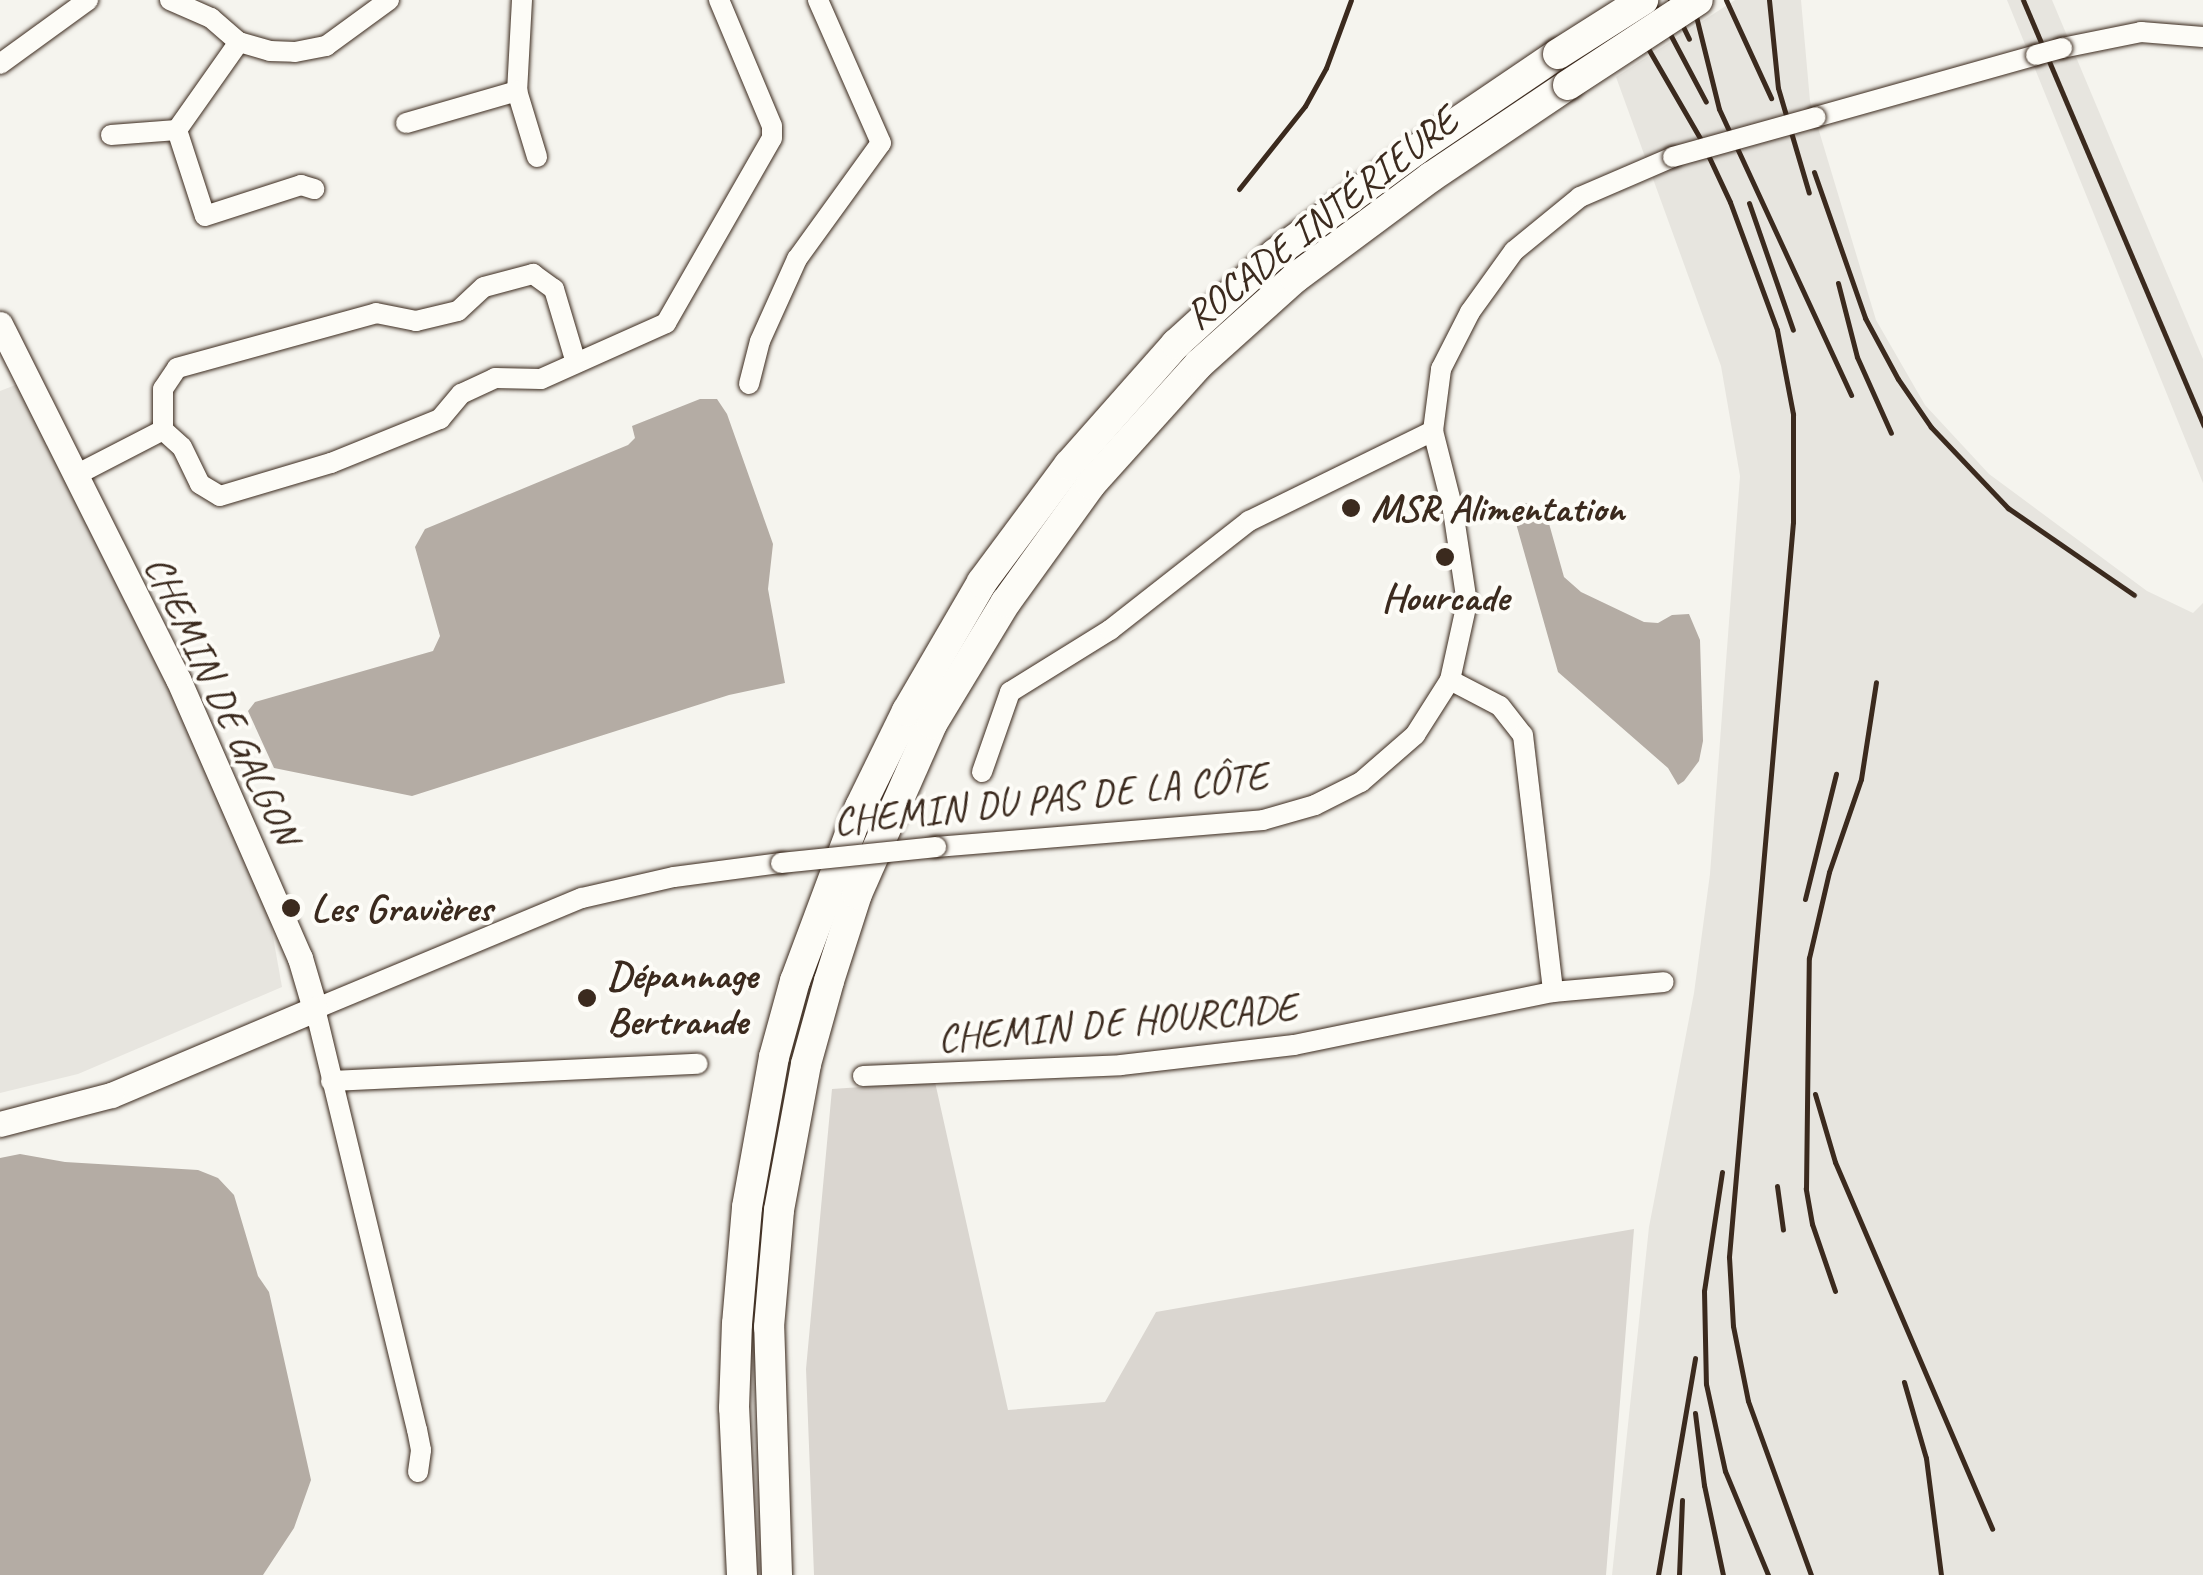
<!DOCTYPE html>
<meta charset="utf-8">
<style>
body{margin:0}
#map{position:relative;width:2203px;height:1575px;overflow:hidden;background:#f5f4ee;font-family:Caveat,sans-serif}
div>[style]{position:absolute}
.built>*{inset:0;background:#e7e5df}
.green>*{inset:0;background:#dad6d0}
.water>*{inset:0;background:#b4aca4}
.roads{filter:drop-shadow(0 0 2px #3b2a1e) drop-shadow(0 0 2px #3b2a1e)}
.minor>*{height:20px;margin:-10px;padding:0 10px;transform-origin:10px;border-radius:10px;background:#fdfcf7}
.major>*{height:25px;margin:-12.5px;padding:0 12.5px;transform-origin:12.5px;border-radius:12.5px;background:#fdfcf7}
.highway>*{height:30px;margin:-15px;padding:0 15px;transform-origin:15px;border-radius:15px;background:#fdfcf7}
.rail>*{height:5px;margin:-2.5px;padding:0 2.5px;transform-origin:2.5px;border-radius:2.5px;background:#3b2a1e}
.bridges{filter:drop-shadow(0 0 2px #3b2a1e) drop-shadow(0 0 2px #3b2a1e)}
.minor-bridge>*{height:20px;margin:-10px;padding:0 10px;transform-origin:10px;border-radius:10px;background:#fdfcf7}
.highway-bridge>*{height:30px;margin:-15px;padding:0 15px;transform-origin:15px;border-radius:15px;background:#fdfcf7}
.dots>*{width:28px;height:28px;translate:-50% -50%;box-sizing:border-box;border:5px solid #fdfcf7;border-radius:50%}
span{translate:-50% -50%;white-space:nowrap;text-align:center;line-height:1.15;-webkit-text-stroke:8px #fdfcf7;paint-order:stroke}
.street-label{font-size:40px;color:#3b2a1e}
.poi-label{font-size:40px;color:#3b2a1e;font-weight:700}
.left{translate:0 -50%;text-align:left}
</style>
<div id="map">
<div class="built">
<div style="clip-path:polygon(1735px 0,1801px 0,1810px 101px,1876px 320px,1925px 405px,1989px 474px,2147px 591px,2193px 613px,2203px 603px,2203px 1575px,1612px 1575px,1649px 1227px,1694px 993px,1710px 874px,1740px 476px,1721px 366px,1616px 77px)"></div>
<div style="clip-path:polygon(2007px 0,2052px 0,2203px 359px,2203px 483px)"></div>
<div style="clip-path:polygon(18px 384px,196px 739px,267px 903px,282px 987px,78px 1074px,0 1093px,0 391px)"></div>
</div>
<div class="green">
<div style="clip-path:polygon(935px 1082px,1008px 1410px,1105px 1402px,1156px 1312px,1634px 1229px,1606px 1575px,814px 1575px,806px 1369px,832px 1089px)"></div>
</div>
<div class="water">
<div style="clip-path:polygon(700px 399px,717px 399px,727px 414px,773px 544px,768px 589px,785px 683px,729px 695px,412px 796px,274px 768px,248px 711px,255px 702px,433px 651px,440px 636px,415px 547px,425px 529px,628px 445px,635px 438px,632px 426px)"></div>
<div style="clip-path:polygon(1525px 503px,1536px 506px,1548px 520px,1564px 577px,1581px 592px,1644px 622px,1658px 623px,1672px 615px,1689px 614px,1700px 640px,1703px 741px,1699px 761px,1684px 781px,1678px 785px,1668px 768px,1558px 672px,1517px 527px,1515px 512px)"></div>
<div style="clip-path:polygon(20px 1154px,65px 1162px,198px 1170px,218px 1178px,234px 1195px,258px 1276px,269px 1292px,311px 1480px,294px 1528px,263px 1575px,0 1575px,0 1158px)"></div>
</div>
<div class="roads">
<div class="minor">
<div style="left:170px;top:0;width:45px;rotate:23.7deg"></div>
<div style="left:211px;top:18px;width:37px;rotate:41deg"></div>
<div style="left:239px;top:42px;width:32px;rotate:16deg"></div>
<div style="left:270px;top:51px;width:25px;rotate:2deg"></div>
<div style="left:295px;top:52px;width:32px;rotate:-11deg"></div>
<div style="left:326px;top:46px;width:78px;rotate:-36.1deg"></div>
<div style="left:522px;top:0;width:91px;rotate:93.1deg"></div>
<div style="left:517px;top:91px;width:69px;rotate:73.1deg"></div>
<div style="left:239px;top:42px;width:108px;rotate:125.2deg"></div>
<div style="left:177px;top:130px;width:90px;rotate:72deg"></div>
<div style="left:205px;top:216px;width:101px;rotate:-17.9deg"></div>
<div style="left:301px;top:185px;width:14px;rotate:17deg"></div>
<div style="left:2062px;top:48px;width:81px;rotate:-11.4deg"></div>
<div style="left:2141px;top:32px;width:62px;rotate:4.6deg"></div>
<div style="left:0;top:64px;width:109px;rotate:-36deg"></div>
<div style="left:1816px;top:117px;width:229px;rotate:-15.7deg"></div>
<div style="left:406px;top:123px;width:116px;rotate:-16.1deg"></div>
<div style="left:111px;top:135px;width:66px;rotate:-4.3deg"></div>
<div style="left:749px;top:384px;width:44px;rotate:-75.7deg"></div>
<div style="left:760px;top:341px;width:90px;rotate:-65.7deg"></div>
<div style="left:797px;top:259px;width:143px;rotate:-54.1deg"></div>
<div style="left:881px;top:143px;width:156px;rotate:-113.8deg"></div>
<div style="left:163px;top:430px;width:25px;rotate:42deg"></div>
<div style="left:182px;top:447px;width:41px;rotate:64.1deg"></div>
<div style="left:200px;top:484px;width:23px;rotate:31deg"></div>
<div style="left:220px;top:496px;width:116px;rotate:-16.6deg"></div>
<div style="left:331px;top:463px;width:118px;rotate:-22deg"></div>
<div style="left:440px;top:419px;width:33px;rotate:-50deg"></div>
<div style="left:461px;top:394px;width:38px;rotate:-25deg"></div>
<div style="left:495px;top:378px;width:46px;rotate:1.2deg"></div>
<div style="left:541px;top:379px;width:137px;rotate:-24.1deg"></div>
<div style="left:666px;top:323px;width:213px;rotate:-60.2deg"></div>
<div style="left:772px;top:138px;width:12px;rotate:-90deg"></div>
<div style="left:772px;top:126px;width:137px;rotate:-112.8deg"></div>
<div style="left:74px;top:476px;width:100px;rotate:-27.3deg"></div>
<div style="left:163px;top:430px;width:41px;rotate:-90deg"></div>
<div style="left:163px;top:389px;width:25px;rotate:-56deg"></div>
<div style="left:177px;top:368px;width:206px;rotate:-15.4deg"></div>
<div style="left:376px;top:313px;width:41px;rotate:11.3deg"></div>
<div style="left:416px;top:321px;width:43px;rotate:-13.4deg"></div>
<div style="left:458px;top:311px;width:35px;rotate:-43deg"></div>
<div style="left:484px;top:287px;width:51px;rotate:-14.9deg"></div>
<div style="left:533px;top:274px;width:26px;rotate:36deg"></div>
<div style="left:554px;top:289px;width:77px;rotate:73.4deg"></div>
<div style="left:1450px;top:680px;width:56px;rotate:27.5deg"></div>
<div style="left:1500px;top:706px;width:37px;rotate:52deg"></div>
<div style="left:1523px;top:735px;width:259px;rotate:83.3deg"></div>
<div style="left:982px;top:772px;width:85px;rotate:-70.7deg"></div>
<div style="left:1010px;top:692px;width:118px;rotate:-31.8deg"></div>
<div style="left:1110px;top:630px;width:177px;rotate:-38.1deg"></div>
<div style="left:1249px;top:521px;width:205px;rotate:-26.1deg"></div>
<div style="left:936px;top:847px;width:328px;rotate:-4.7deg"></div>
<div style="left:1263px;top:820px;width:54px;rotate:-16.1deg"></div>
<div style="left:1315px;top:805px;width:51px;rotate:-26.6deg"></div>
<div style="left:1361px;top:782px;width:72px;rotate:-41deg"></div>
<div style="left:1415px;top:735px;width:65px;rotate:-57.5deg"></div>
<div style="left:1450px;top:680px;width:79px;rotate:-77.6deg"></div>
<div style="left:1467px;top:603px;width:94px;rotate:-98.6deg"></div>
<div style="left:1453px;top:510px;width:81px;rotate:-104.2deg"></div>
<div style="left:1433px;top:431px;width:63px;rotate:-82.6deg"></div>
<div style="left:1441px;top:369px;width:64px;rotate:-63deg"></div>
<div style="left:1470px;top:312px;width:75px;rotate:-54.2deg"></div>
<div style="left:1514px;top:251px;width:85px;rotate:-39.3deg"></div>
<div style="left:1580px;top:197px;width:101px;rotate:-23.3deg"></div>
<div style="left:863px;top:1076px;width:258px;rotate:-2.4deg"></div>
<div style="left:1121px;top:1065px;width:174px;rotate:-6.6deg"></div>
<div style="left:1294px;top:1045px;width:264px;rotate:-11.6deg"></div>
<div style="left:1553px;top:992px;width:111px;rotate:-5.1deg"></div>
<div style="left:331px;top:1081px;width:367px;rotate:-2.7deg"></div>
<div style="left:418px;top:1472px;width:22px;rotate:-82deg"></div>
<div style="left:421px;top:1450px;width:20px;rotate:-101deg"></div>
<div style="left:417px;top:1430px;width:433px;rotate:-103.6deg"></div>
<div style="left:315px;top:1009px;width:289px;rotate:-22.6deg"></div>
<div style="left:582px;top:898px;width:94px;rotate:-12.9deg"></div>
<div style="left:674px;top:877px;width:108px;rotate:-7.5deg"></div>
</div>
<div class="major">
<div style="left:0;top:324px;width:397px;rotate:63.4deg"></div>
<div style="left:178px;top:679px;width:305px;rotate:66.4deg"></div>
<div style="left:300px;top:958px;width:53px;rotate:73.6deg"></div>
<div style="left:315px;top:1009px;width:221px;rotate:157.1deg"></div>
<div style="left:111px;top:1095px;width:115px;rotate:165.4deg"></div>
</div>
<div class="highway">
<div style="left:742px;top:1575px;width:167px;rotate:-92.7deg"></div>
<div style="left:734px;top:1408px;width:84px;rotate:-88deg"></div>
<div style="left:737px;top:1324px;width:117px;rotate:-85.1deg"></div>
<div style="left:747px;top:1207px;width:152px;rotate:-79.8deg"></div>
<div style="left:774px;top:1057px;width:79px;rotate:-74.6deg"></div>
<div style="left:795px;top:981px;width:186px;rotate:-69.5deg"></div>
<div style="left:860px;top:807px;width:107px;rotate:-63.9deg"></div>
<div style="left:907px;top:711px;width:149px;rotate:-59.8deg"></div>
<div style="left:982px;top:582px;width:146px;rotate:-53.4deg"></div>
<div style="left:1069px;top:465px;width:162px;rotate:-48.5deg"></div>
<div style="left:1176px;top:344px;width:134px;rotate:-42.3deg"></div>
<div style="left:1275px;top:254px;width:175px;rotate:-36.4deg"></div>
<div style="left:1416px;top:150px;width:171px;rotate:-34.1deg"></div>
<div style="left:777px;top:1575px;width:248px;rotate:-91.8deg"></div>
<div style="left:769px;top:1327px;width:117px;rotate:-85.1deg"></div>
<div style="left:779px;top:1210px;width:148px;rotate:-79.5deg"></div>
<div style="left:806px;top:1064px;width:86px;rotate:-74.5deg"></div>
<div style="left:829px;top:981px;width:91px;rotate:-72.2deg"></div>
<div style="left:857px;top:894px;width:186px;rotate:-66.2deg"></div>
<div style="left:932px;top:724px;width:143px;rotate:-58.8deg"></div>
<div style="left:1006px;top:602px;width:145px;rotate:-54.2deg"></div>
<div style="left:1091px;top:484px;width:161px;rotate:-48deg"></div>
<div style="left:1199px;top:364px;width:129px;rotate:-41.9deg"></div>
<div style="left:1295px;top:278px;width:169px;rotate:-36.6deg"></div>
<div style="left:1431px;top:177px;width:165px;rotate:-33.9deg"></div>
</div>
</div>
<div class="rail">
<div style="left:1620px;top:0;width:162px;rotate:59.9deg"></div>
<div style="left:1701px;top:140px;width:68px;rotate:64.9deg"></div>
<div style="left:1730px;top:202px;width:136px;rotate:69.8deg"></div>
<div style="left:1777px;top:330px;width:86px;rotate:79.2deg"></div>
<div style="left:1793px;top:414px;width:108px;rotate:90deg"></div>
<div style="left:1793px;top:522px;width:738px;rotate:94.98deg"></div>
<div style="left:1729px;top:1257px;width:69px;rotate:86.7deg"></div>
<div style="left:1733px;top:1326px;width:76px;rotate:78.7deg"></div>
<div style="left:1748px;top:1401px;width:185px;rotate:70.1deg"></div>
<div style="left:1652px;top:0;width:115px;rotate:62.1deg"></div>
<div style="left:1670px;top:0;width:43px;rotate:64deg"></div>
<div style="left:1692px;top:0;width:112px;rotate:76.1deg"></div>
<div style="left:1719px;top:109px;width:315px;rotate:65.2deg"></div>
<div style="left:1726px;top:0;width:108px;rotate:65.3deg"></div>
<div style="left:1769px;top:0;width:88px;rotate:84.2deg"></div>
<div style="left:1778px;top:88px;width:109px;rotate:73.6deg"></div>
<div style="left:2023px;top:0;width:462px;rotate:67deg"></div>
<div style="left:1814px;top:172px;width:155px;rotate:70.7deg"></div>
<div style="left:1865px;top:318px;width:69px;rotate:61.6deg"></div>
<div style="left:1898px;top:379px;width:58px;rotate:55.5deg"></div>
<div style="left:1931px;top:427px;width:112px;rotate:46.5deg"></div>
<div style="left:2008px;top:508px;width:153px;rotate:34.6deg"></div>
<div style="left:1239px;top:189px;width:106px;rotate:-51.5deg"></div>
<div style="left:1305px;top:106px;width:43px;rotate:-61.1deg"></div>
<div style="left:1326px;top:68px;width:72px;rotate:-69.8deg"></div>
<div style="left:1749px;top:203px;width:134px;rotate:70.9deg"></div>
<div style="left:1838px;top:283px;width:76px;rotate:75.6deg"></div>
<div style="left:1857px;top:357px;width:83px;rotate:65.9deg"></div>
<div style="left:1805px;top:899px;width:129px;rotate:-76.1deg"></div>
<div style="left:1815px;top:1094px;width:71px;rotate:73.6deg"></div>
<div style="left:1835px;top:1162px;width:399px;rotate:66.8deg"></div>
<div style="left:1722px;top:1172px;width:120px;rotate:98.6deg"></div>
<div style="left:1704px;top:1291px;width:93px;rotate:88.8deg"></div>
<div style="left:1706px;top:1384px;width:89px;rotate:77.7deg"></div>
<div style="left:1725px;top:1471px;width:113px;rotate:67.5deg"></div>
<div style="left:1777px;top:1186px;width:44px;rotate:82.2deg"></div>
<div style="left:1835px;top:1291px;width:71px;rotate:-108.9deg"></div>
<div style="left:1812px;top:1224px;width:36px;rotate:-100deg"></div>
<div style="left:1806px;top:1189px;width:231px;rotate:-89.3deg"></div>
<div style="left:1809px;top:958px;width:88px;rotate:-76.9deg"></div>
<div style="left:1829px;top:872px;width:98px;rotate:-71deg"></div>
<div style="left:1861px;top:779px;width:98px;rotate:-81.2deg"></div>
<div style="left:1904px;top:1382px;width:79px;rotate:73.9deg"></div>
<div style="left:1926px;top:1458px;width:118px;rotate:82.7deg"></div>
<div style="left:1695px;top:1413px;width:73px;rotate:82.9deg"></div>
<div style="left:1704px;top:1485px;width:92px;rotate:78.1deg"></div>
<div style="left:1658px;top:1575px;width:220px;rotate:-80.3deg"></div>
<div style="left:1679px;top:1575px;width:75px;rotate:-87.7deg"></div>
</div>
<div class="bridges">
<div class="minor-bridge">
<div style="left:2036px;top:55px;width:27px;rotate:-15deg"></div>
<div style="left:1673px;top:157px;width:148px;rotate:-15.6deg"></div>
<div style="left:781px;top:863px;width:156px;rotate:-5.9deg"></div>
</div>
<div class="highway-bridge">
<div style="left:1558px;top:54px;width:101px;rotate:-32.4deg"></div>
<div style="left:1568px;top:85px;width:155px;rotate:-33.2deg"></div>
</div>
</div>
<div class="dots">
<div style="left:1351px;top:508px;background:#3b2a1e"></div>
<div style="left:1445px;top:557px;background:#3b2a1e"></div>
<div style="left:291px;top:908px;background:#3b2a1e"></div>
<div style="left:587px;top:998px;background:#3b2a1e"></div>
</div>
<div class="street-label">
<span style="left:1321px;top:218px;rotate:-38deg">ROCADE INTÉRIEURE</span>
<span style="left:223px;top:700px;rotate:65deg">CHEMIN DE GALGON</span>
<span style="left:1050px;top:798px;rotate:-6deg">CHEMIN DU PAS DE LA CÔTE</span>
<span style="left:1117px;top:1022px;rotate:-5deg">CHEMIN DE HOURCADE</span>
</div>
<div class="poi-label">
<span class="left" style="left:1371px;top:508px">MSR Alimentation</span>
<span style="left:1445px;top:597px">Hourcade</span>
<span class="left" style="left:311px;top:908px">Les Gravières</span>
<span class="left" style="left:607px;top:998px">Dépannage<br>Bertrande</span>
</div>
</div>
